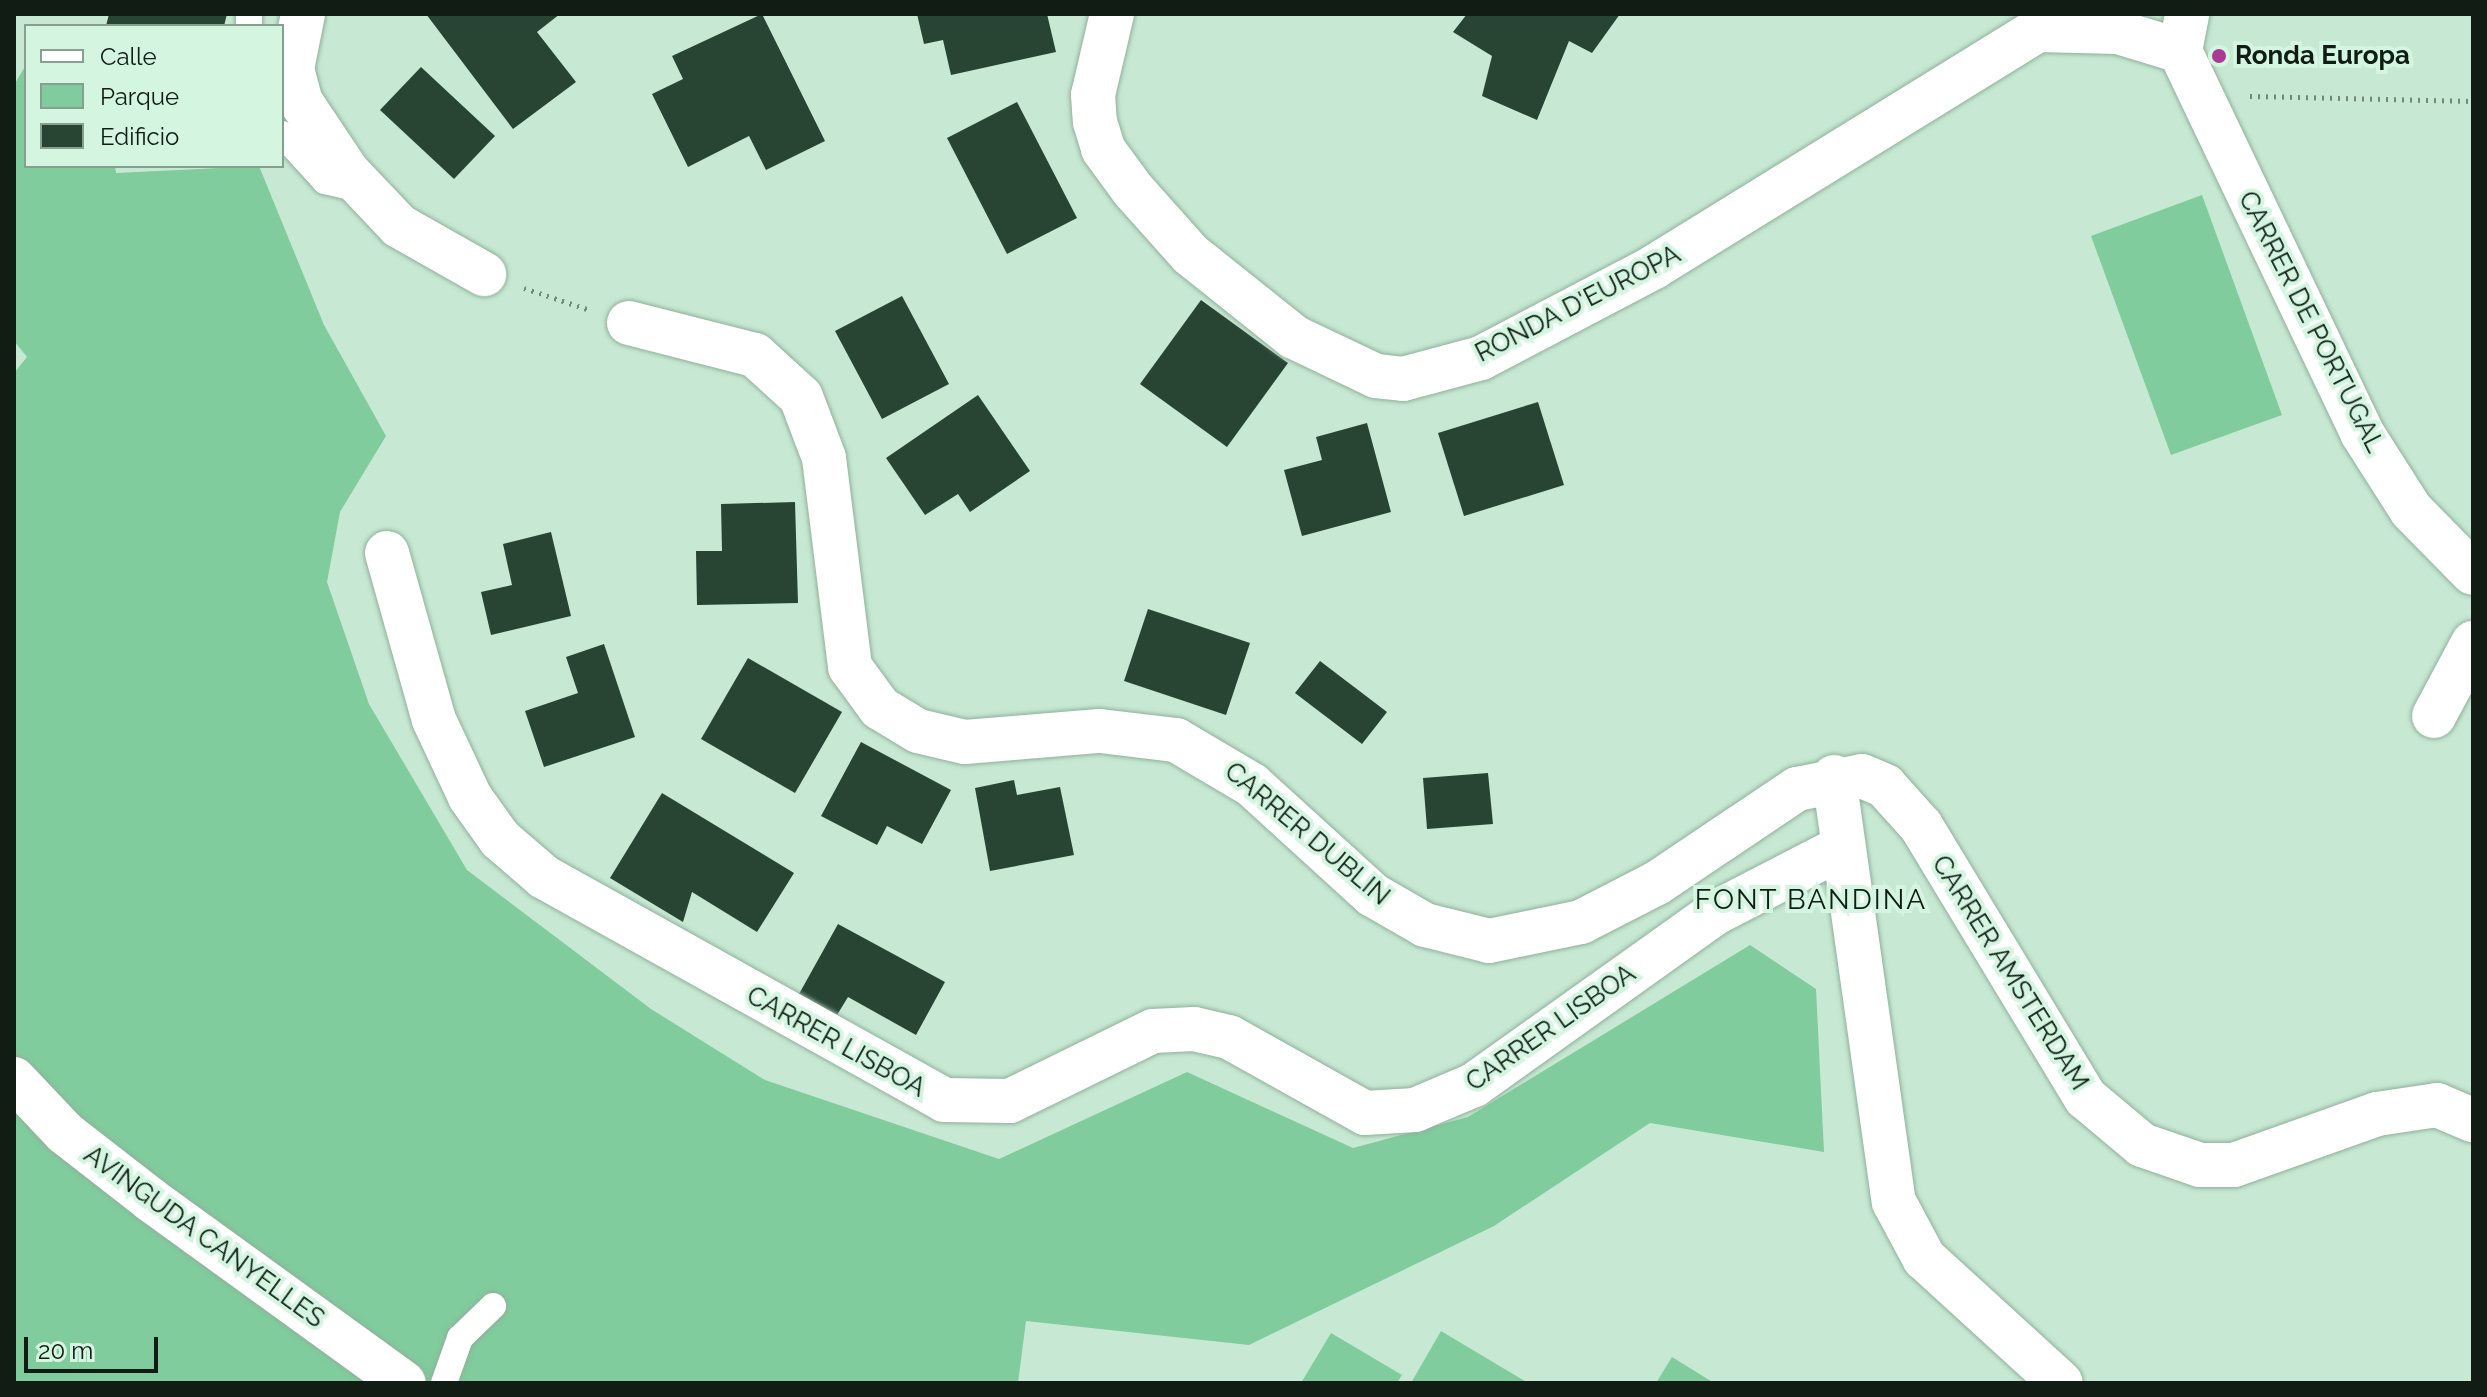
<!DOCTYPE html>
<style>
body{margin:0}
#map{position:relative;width:2487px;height:1397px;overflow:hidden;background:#c7e9d3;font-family:Raleway,sans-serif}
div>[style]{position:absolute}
.green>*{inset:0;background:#80cc9d}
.building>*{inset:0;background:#284533}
.path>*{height:5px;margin-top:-2.5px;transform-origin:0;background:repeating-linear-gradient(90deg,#708878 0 2px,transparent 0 8px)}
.roads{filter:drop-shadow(0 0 2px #90b09b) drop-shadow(0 0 2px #90b09b)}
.lane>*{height:26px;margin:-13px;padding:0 13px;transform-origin:13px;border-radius:13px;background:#fff}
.street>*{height:44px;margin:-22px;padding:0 22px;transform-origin:22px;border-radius:22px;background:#fff}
.dots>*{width:22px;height:22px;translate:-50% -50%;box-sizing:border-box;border:4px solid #d4f6e0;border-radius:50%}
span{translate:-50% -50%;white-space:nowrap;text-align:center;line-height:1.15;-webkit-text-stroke:8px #d4f6e0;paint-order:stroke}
.poi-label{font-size:26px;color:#101c14;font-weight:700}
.left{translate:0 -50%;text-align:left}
.street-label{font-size:26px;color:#101c14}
.neighbourhood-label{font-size:28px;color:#101c14;letter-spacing:2px}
.frame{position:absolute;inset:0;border:16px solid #101c14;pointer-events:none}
.legend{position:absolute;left:24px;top:24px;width:260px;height:144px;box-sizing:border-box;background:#d4f6e0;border:2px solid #869f8e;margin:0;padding:10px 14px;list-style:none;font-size:24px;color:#101c14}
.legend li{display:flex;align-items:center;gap:16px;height:40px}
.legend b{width:40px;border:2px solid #869f8e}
.scale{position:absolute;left:24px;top:1337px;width:134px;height:36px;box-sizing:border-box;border:4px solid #101c14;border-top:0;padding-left:10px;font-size:24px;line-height:28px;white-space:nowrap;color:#101c14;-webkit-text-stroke:6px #d4f6e0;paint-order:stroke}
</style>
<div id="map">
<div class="green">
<div style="clip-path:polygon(26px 65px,26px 166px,115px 166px,116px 173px,259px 166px,324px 325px,386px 436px,340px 512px,327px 582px,369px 704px,467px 870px,651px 1009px,765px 1080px,999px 1159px,1187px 1072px,1353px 1148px,1468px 1117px,1750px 945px,1816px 989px,1824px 1152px,1650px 1123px,1494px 1226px,1249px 1345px,1026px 1321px,1018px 1383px,14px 1383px,14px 373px,27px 357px,14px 341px,14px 85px)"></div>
<div style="clip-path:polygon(2202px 195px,2282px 415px,2171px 455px,2091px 236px)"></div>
<div style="clip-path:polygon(1441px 1331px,1528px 1383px,1411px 1383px)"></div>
<div style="clip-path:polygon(1331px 1333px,1402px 1375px,1397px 1383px,1301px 1383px)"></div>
<div style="clip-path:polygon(1672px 1357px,1714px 1383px,1656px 1383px)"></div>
</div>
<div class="building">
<div style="clip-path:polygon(109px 14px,227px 14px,224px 26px,106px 26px)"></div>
<div style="clip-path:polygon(426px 14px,560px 14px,537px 32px,576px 82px,513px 129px)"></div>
<div style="clip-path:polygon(762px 14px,825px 141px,766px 170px,749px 136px,688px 167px,652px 94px,683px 79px,672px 56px)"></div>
<div style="clip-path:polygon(917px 14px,1047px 14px,1056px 52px,951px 75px,943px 40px,924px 44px)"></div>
<div style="clip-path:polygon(1467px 14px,1620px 14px,1592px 53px,1569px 41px,1537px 120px,1482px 96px,1492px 56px,1453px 32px)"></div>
<div style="clip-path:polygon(421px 67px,495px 136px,454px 179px,380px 110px)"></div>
<div style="clip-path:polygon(1017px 102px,1077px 218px,1007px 254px,947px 138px)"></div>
<div style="clip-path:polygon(902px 296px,949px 384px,882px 419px,835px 331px)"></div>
<div style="clip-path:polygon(1201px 300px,1288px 363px,1227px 447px,1140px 384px)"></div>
<div style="clip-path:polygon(978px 395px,1030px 471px,970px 512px,958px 494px,925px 515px,886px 458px)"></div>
<div style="clip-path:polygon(1538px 402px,1564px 485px,1464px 516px,1438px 433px)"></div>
<div style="clip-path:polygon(1367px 423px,1391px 512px,1302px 536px,1284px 470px,1322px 460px,1316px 437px)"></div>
<div style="clip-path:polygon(795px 502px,798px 603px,697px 605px,696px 551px,722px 551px,721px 504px)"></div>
<div style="clip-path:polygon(551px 532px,571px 616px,491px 635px,481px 592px,512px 585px,503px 544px)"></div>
<div style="clip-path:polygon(1148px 609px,1250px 643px,1226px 715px,1124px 681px)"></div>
<div style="clip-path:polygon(604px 644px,635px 737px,544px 767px,525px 711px,578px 693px,566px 657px)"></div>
<div style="clip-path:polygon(748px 658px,842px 712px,795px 793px,701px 739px)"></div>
<div style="clip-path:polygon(1320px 661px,1387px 712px,1362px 744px,1295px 693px)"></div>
<div style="clip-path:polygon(861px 742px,951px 790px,922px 844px,887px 826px,877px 845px,821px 816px)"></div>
<div style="clip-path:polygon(1488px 773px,1493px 824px,1427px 829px,1423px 778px)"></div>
<div style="clip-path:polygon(1014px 780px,1017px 795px,1060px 787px,1074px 855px,990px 871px,975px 788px)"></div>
<div style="clip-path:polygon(662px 793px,794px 873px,757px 932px,692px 892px,683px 922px,610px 878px)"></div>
<div style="clip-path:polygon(838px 924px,945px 982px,916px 1035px,848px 997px,837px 1015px,799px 994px)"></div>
</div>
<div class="path">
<div style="left:2250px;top:96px;width:223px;rotate:1.3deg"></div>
<div style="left:524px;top:288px;width:70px;rotate:18.4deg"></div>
</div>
<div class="roads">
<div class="lane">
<div style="left:249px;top:14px;width:12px;rotate:90deg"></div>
<div style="left:282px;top:134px;width:64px;rotate:47.5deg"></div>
<div style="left:325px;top:181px;width:39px;rotate:13deg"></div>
<div style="left:444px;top:1383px;width:48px;rotate:-70.4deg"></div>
<div style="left:460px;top:1338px;width:46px;rotate:-44.1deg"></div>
</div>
<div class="street">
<div style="left:303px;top:14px;width:56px;rotate:101.3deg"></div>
<div style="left:292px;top:69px;width:34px;rotate:75deg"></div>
<div style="left:301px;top:102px;width:83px;rotate:56.3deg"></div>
<div style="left:347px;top:171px;width:76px;rotate:46.6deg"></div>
<div style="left:399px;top:226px;width:98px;rotate:29.5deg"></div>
<div style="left:1112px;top:14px;width:83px;rotate:103.2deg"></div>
<div style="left:1093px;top:95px;width:27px;rotate:86deg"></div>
<div style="left:1095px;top:122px;width:28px;rotate:73deg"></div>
<div style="left:1103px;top:149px;width:51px;rotate:53.8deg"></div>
<div style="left:1133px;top:190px;width:86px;rotate:48.3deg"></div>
<div style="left:1190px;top:254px;width:133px;rotate:38.6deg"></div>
<div style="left:1294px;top:337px;width:91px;rotate:25.4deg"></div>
<div style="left:1376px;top:376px;width:27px;rotate:6deg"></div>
<div style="left:1403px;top:379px;width:81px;rotate:-15.1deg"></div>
<div style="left:1481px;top:358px;width:195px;rotate:-27.7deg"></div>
<div style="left:1654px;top:267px;width:451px;rotate:-31.7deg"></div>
<div style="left:2038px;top:30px;width:80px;rotate:1.4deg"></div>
<div style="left:2118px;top:32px;width:65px;rotate:17deg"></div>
<div style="left:2180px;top:51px;width:38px;rotate:-79deg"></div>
<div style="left:2180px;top:51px;width:423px;rotate:64.5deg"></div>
<div style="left:2362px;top:433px;width:91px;rotate:57.5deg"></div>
<div style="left:2411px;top:510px;width:88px;rotate:45.5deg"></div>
<div style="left:629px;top:323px;width:130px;rotate:14.3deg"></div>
<div style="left:755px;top:355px;width:62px;rotate:42.4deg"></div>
<div style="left:801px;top:397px;width:65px;rotate:69.3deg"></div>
<div style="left:824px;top:458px;width:211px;rotate:82.9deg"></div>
<div style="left:850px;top:667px;width:51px;rotate:53.8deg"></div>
<div style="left:880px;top:708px;width:44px;rotate:31.2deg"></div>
<div style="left:918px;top:731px;width:48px;rotate:13.2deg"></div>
<div style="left:965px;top:742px;width:135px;rotate:-4.7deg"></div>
<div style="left:1100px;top:731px;width:77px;rotate:6.8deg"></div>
<div style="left:1176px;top:740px;width:88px;rotate:30.6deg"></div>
<div style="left:1252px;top:785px;width:164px;rotate:42.3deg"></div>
<div style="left:1373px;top:895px;width:60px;rotate:30deg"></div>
<div style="left:1425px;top:925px;width:66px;rotate:14deg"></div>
<div style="left:1489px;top:941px;width:94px;rotate:-11.7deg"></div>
<div style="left:1581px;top:922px;width:85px;rotate:-27.2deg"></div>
<div style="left:1657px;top:883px;width:169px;rotate:-33.9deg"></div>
<div style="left:1797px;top:789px;width:66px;rotate:-11.3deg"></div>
<div style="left:1862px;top:776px;width:25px;rotate:23deg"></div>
<div style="left:1885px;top:786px;width:54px;rotate:48deg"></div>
<div style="left:1921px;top:826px;width:318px;rotate:58.8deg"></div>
<div style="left:2086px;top:1098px;width:73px;rotate:40deg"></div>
<div style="left:2142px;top:1145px;width:61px;rotate:19deg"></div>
<div style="left:2200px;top:1165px;width:34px"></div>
<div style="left:2234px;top:1165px;width:152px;rotate:-19.6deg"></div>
<div style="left:2377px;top:1114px;width:61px;rotate:-8.5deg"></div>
<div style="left:2437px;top:1105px;width:39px;rotate:23deg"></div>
<div style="left:387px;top:553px;width:173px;rotate:74.3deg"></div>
<div style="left:434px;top:720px;width:85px;rotate:64.9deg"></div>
<div style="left:470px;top:797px;width:52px;rotate:54.5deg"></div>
<div style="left:500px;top:839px;width:58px;rotate:40.8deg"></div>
<div style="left:544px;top:877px;width:458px;rotate:29.1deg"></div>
<div style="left:944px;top:1100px;width:66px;rotate:0.9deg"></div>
<div style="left:1010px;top:1101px;width:159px;rotate:-26.1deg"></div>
<div style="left:1153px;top:1031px;width:41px;rotate:-2.8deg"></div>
<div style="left:1194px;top:1029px;width:36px;rotate:13deg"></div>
<div style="left:1229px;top:1037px;width:156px;rotate:29.2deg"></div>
<div style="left:1365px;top:1113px;width:50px;rotate:-3.4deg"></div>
<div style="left:1415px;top:1110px;width:64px;rotate:-23deg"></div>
<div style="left:1474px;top:1085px;width:296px;rotate:-35.5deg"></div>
<div style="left:1715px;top:913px;width:144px;rotate:-27.3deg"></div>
<div style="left:2434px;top:716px;width:83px;rotate:-61.9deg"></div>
<div style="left:1834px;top:777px;width:429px;rotate:82deg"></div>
<div style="left:1894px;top:1202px;width:64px;rotate:61.8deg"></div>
<div style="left:1924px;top:1258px;width:185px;rotate:42.4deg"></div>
<div style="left:14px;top:1079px;width:74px;rotate:46.6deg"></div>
<div style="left:65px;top:1133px;width:109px;rotate:37.9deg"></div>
<div style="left:151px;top:1200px;width:312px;rotate:35.9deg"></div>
</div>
</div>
<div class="dots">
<div style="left:2219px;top:56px;background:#ab3a95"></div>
</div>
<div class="poi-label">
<span class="left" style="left:2235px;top:56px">Ronda Europa</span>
</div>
<div class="street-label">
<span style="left:1578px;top:304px;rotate:-27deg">RONDA D'EUROPA</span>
<span style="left:2311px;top:322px;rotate:63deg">CARRER DE PORTUGAL</span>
<span style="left:1307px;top:834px;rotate:40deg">CARRER DUBLIN</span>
<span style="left:2010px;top:973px;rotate:58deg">CARRER AMSTERDAM</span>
<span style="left:1551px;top:1028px;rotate:-35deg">CARRER LISBOA</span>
<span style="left:836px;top:1042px;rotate:29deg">CARRER LISBOA</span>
<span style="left:204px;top:1237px;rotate:36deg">AVINGUDA CANYELLES</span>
</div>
<div class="neighbourhood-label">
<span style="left:1811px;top:900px">FONT BANDINA</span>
</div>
<div class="frame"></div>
<ul class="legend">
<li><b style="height:10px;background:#fff"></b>Calle</li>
<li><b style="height:22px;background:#80cc9d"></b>Parque</li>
<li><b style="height:22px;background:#284533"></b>Edificio</li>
</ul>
<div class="scale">20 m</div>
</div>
